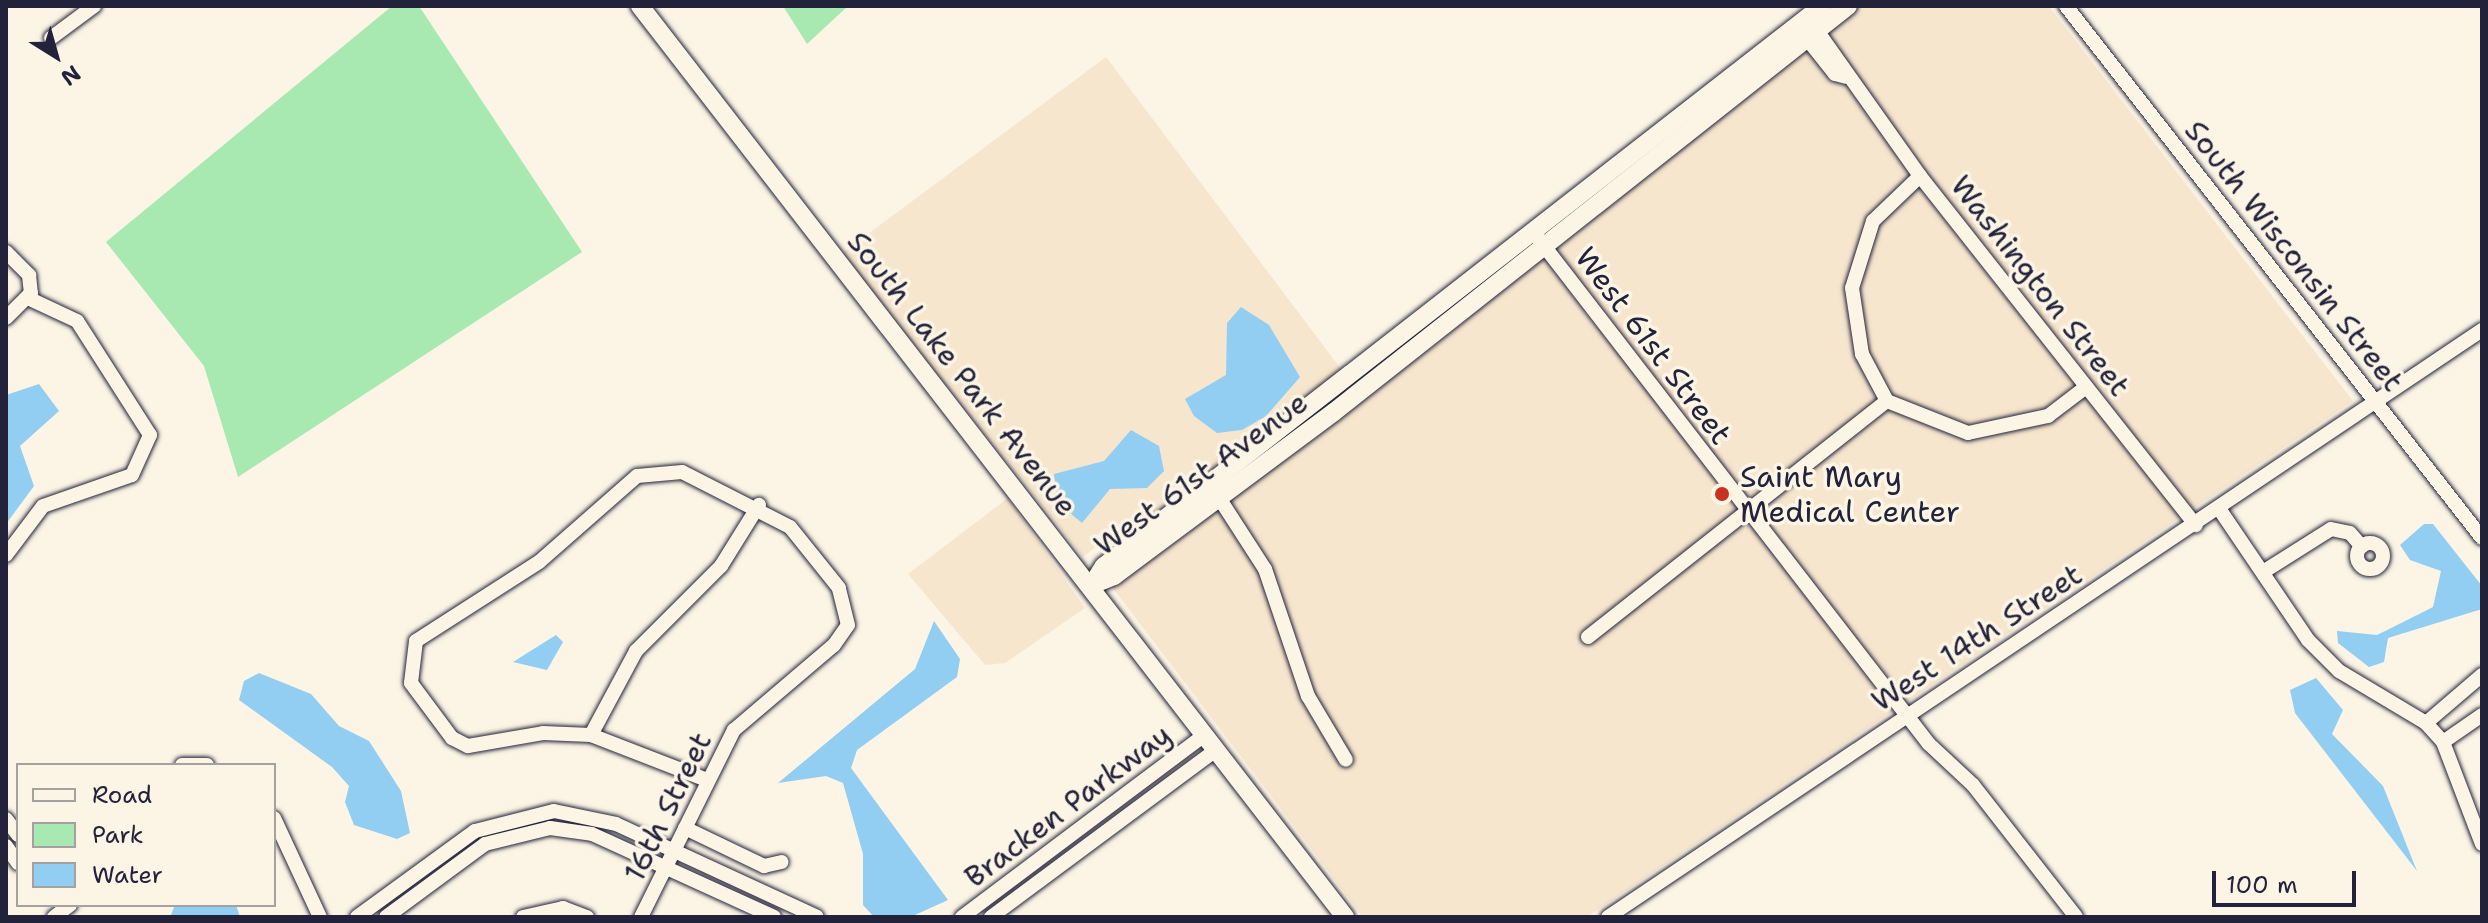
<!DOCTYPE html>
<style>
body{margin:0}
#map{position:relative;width:2488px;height:923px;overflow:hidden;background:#fcf5e5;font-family:"Shantell Sans",sans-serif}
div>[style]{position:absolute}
.built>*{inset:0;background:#f7e6ce}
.green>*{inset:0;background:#a8e8b1}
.water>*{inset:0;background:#92cdf2}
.roads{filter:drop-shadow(0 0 2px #22223b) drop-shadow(0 0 2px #22223b)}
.minor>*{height:14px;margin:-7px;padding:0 7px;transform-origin:7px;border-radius:7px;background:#fcf5e5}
.minor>.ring{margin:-7px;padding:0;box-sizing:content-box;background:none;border:14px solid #fcf5e5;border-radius:50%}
.major>*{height:18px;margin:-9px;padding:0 9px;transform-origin:9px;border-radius:9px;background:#fcf5e5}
.dots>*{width:22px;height:22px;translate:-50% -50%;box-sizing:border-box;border:4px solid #fcf5e5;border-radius:50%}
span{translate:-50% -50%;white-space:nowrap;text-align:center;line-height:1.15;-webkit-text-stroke:7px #fcf5e5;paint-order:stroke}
.street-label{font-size:30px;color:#22223b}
.poi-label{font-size:30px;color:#22223b}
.left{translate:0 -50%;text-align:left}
.frame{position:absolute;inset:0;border:8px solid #22223b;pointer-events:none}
.legend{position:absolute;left:16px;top:763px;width:260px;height:144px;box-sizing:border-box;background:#fcf5e5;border:2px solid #a5a1a1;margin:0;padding:10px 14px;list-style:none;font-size:24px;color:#22223b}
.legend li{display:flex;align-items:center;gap:16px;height:40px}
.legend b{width:40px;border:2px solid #a5a1a1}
.north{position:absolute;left:16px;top:16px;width:80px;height:80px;-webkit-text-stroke:6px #fcf5e5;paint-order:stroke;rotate:143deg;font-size:22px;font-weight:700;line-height:32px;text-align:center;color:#22223b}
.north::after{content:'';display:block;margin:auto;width:28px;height:36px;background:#22223b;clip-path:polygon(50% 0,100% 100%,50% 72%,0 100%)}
.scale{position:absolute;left:2212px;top:871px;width:144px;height:36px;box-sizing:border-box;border:4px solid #22223b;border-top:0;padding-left:10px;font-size:24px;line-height:28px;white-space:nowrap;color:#22223b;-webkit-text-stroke:6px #fcf5e5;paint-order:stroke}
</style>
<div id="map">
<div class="built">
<div style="clip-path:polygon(1844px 6px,2049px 6px,2353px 401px,1587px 917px,1363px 917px,1112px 587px)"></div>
<div style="clip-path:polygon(1106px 57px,1344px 373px,1105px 557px,1097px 546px,1083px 557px,841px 254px)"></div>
<div style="clip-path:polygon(1008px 498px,1085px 608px,1005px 663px,985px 665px,908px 574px)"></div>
</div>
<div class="green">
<div style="clip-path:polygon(392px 6px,419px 6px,582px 252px,238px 477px,204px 366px,106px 242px)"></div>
<div style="clip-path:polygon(783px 6px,848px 6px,807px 44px)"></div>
</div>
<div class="water">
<div style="clip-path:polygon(1241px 307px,1269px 325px,1300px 377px,1266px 416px,1242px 430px,1217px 433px,1194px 416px,1185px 399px,1226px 375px,1227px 323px)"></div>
<div style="clip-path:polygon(39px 384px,59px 411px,20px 446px,34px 486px,6px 524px,6px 395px)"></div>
<div style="clip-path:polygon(1131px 430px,1159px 446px,1164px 471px,1147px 488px,1110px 489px,1082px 523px,1058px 503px,1054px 474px,1104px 461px)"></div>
<div style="clip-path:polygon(2424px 524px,2433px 524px,2482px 586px,2482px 609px,2388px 638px,2384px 662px,2369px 667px,2338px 643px,2337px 631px,2377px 635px,2433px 607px,2441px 571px,2410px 560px,2400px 545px)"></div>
<div style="clip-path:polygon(934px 621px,960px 659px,957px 677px,857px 750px,851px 768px,948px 900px,915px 915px,874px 917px,863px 905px,863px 854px,843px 783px,826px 776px,778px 783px,915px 669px)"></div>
<div style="clip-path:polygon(556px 635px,563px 642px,547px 670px,513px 662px)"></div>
<div style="clip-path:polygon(259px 673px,311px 694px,339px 726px,369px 741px,401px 791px,410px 833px,397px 839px,354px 825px,345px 802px,349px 786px,332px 767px,239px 700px,244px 681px)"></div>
<div style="clip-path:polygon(2316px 678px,2343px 710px,2332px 734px,2383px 786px,2417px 871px,2295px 713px,2290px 690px)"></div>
<div style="clip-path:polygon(175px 905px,236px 905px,240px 917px,170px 917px)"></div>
</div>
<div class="roads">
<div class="minor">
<div style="left:2066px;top:6px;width:675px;rotate:51.98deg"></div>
<div style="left:1811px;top:22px;width:189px;rotate:54.7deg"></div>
<div style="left:1920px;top:176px;width:445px;rotate:51.7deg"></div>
<div style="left:1800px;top:30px;width:56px;rotate:51.5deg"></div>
<div style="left:1835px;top:74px;width:11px;rotate:15deg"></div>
<div style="left:51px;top:38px;width:54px;rotate:-36.7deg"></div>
<div style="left:1920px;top:176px;width:65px;rotate:136.2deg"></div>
<div style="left:1873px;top:221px;width:70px;rotate:107.4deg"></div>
<div style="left:1852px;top:288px;width:67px;rotate:81.4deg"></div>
<div style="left:1862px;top:354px;width:53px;rotate:62deg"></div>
<div style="left:1887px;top:401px;width:87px;rotate:21.6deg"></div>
<div style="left:1968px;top:433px;width:82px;rotate:-12deg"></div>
<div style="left:2048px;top:416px;width:48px;rotate:-37.3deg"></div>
<div style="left:1538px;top:238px;width:639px;rotate:52.31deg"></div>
<div style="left:1929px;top:744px;width:60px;rotate:43deg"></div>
<div style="left:1973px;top:785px;width:167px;rotate:52deg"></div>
<div style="left:6px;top:252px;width:33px;rotate:45deg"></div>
<div style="left:29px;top:275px;width:18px;rotate:84deg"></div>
<div style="left:31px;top:293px;width:35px;rotate:135deg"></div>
<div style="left:1214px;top:490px;width:94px;rotate:57.2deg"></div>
<div style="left:1265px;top:569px;width:134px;rotate:71.3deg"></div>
<div style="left:1308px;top:696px;width:74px;rotate:59.3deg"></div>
<div style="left:2220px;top:510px;width:157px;rotate:55.9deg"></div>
<div style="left:2308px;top:640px;width:44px;rotate:45deg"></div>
<div style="left:2339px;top:671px;width:101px;rotate:30.9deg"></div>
<div style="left:2426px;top:723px;width:25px;rotate:48deg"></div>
<div style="left:2443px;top:742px;width:109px;rotate:69.1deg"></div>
<div class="ring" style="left:2357px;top:543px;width:12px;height:12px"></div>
<div style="left:6px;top:555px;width:61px;rotate:-52.9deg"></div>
<div style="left:43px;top:506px;width:94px;rotate:-19.2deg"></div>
<div style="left:132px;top:475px;width:44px;rotate:-65.8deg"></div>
<div style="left:150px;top:435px;width:135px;rotate:-122.6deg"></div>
<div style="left:77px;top:321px;width:54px;rotate:-154.9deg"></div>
<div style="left:2263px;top:572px;width:80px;rotate:-32.3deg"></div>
<div style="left:2331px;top:529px;width:19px;rotate:12deg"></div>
<div style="left:2350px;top:533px;width:18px;rotate:49deg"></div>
<div style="left:1588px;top:637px;width:381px;rotate:-38.3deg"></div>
<div style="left:2426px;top:723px;width:74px;rotate:-40.6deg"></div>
<div style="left:591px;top:735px;width:95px;rotate:-61.8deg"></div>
<div style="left:636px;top:651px;width:120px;rotate:-45deg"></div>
<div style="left:721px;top:566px;width:72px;rotate:-58.1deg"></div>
<div style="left:2443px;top:742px;width:47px;rotate:-34.7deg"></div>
<div style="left:182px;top:765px;width:25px"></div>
<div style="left:274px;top:818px;width:109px;rotate:65.1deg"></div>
<div style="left:6px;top:819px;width:20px;rotate:53deg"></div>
<div style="left:685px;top:828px;width:88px;rotate:25.7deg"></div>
<div style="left:764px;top:866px;width:18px;rotate:-13deg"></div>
<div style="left:6px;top:846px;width:21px;rotate:55deg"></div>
<div style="left:54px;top:917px;width:20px;rotate:-37deg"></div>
<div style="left:357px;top:917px;width:146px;rotate:-36.1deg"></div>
<div style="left:475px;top:831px;width:81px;rotate:-14.2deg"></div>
<div style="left:554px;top:811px;width:63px;rotate:11.8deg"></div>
<div style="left:616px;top:824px;width:221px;rotate:24.8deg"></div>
<div style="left:386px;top:917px;width:123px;rotate:-36.4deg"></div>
<div style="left:485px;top:844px;width:67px;rotate:-13.8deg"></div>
<div style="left:550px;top:828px;width:42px;rotate:8.1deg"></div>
<div style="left:592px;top:834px;width:200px;rotate:24.5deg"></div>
<div style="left:523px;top:917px;width:41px;rotate:-12.7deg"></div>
<div style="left:563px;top:908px;width:26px;rotate:21deg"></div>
<div style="left:641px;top:917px;width:209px;rotate:-63.6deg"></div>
<div style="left:734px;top:730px;width:131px;rotate:-40.4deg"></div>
<div style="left:834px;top:645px;width:24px;rotate:-55deg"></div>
<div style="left:848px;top:625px;width:38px;rotate:-104deg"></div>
<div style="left:839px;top:588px;width:78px;rotate:-128.8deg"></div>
<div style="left:790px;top:527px;width:121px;rotate:-153deg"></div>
<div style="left:682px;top:472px;width:45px;rotate:174.9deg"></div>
<div style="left:637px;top:476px;width:130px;rotate:138.7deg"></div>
<div style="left:539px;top:562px;width:146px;rotate:147.3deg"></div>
<div style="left:416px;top:641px;width:42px;rotate:96.8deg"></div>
<div style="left:411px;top:683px;width:69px;rotate:53.3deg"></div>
<div style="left:452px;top:738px;width:18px;rotate:27deg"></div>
<div style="left:468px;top:746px;width:76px;rotate:-9.8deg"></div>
<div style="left:543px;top:733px;width:48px;rotate:2.4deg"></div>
<div style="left:591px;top:735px;width:124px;rotate:21.2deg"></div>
<div style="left:962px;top:917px;width:303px;rotate:-36.9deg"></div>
<div style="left:991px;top:917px;width:280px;rotate:-36.6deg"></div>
<div style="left:1608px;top:917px;width:1053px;rotate:-33.89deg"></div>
</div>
<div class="major">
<div style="left:640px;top:6px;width:1152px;rotate:52.26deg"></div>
<div style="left:1092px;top:585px;width:24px;rotate:-22deg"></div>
<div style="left:1114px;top:576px;width:274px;rotate:-36.7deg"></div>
<div style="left:1334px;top:412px;width:655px;rotate:-38.3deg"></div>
<div style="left:1092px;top:585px;width:22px;rotate:-58deg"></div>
<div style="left:1104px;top:566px;width:911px;rotate:-37.95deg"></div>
</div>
</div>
<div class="dots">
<div style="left:1722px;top:494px;background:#c8321e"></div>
</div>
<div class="street-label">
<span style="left:2294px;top:256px;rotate:52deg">South Wisconsin Street</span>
<span style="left:2040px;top:286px;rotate:52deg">Washington Street</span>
<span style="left:1653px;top:346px;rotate:53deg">West 61st Street</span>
<span style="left:962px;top:374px;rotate:52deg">South Lake Park Avenue</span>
<span style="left:1201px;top:474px;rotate:-36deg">West 61st Avenue</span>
<span style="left:1977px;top:638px;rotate:-33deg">West 14th Street</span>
<span style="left:1068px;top:806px;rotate:-37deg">Bracken Parkway</span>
<span style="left:668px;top:807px;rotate:-64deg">16th Street</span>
</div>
<div class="poi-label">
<span class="left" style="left:1740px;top:494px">Saint Mary<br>Medical Center</span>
</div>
<div class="frame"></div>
<ul class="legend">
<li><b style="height:10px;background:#fcf5e5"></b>Road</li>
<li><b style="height:22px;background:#a8e8b1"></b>Park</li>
<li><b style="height:22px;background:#92cdf2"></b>Water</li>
</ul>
<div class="north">N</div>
<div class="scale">100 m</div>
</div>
